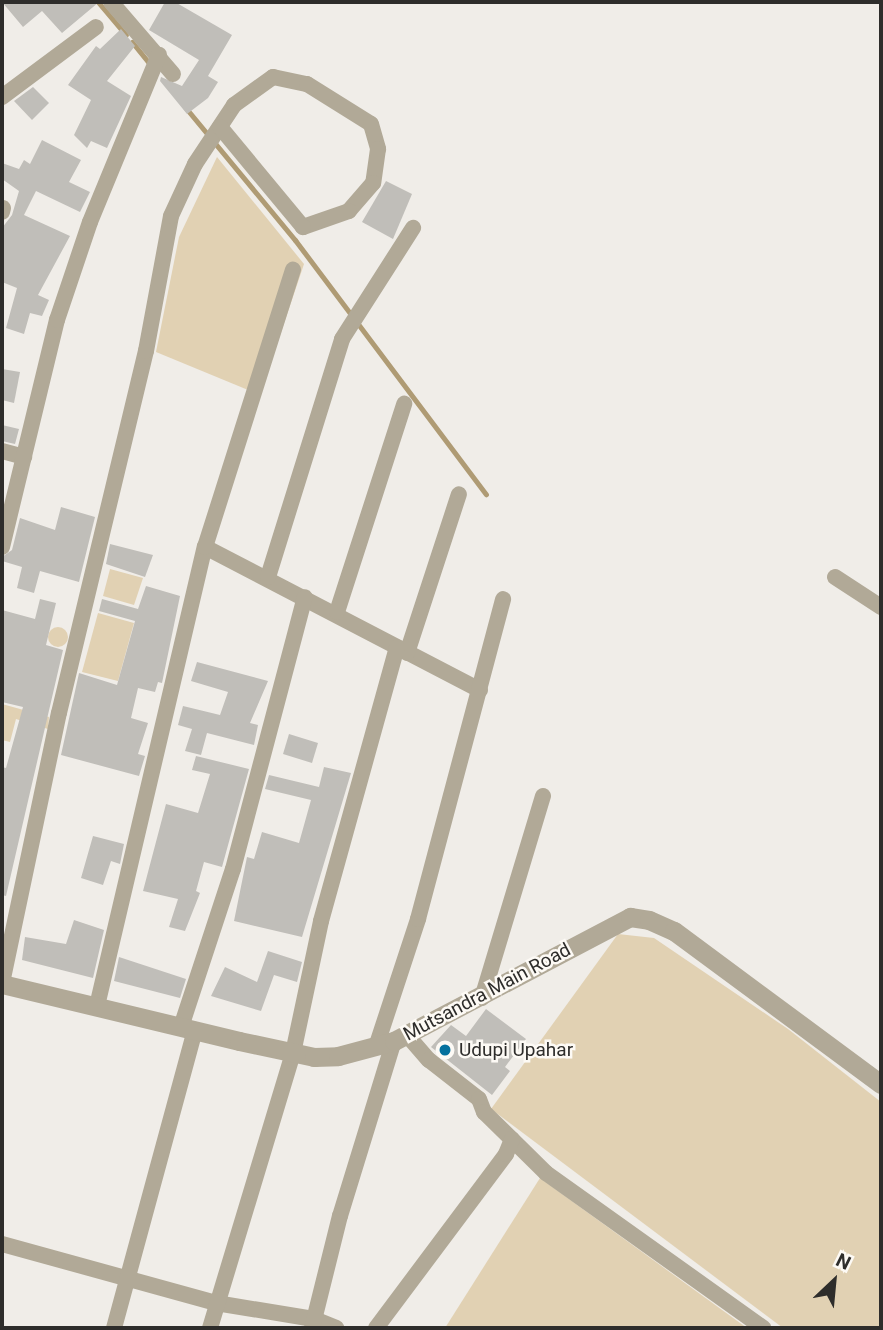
<!DOCTYPE html>
<style>
body{margin:0}
#map{position:relative;width:883px;height:1330px;overflow:hidden;background:#f0ede8;font-family:Roboto,sans-serif}
div>[style]{position:absolute}
.green>*{inset:0;background:#e1d1b3}
.round{border-radius:50%}
.stream>*{height:5px;margin:-2.5px;padding:0 2.5px;transform-origin:2.5px;border-radius:2.5px;background:#af9b74}
.building>*{inset:0;background:#c0beb9}
.minor>*{height:16px;margin:-8px;padding:0 8px;transform-origin:8px;border-radius:8px;background:#b1a997}
.tertiary>*{height:19px;margin:-9.5px;padding:0 9.5px;transform-origin:9.5px;border-radius:9.5px;background:#b1a997}
.dots>*{width:19px;height:19px;translate:-50% -50%;box-sizing:border-box;border:4px solid #fdfaf5;border-radius:50%}
span{translate:-50% -50%;white-space:nowrap;text-align:center;line-height:1.15;-webkit-text-stroke:5px #fdfaf5;paint-order:stroke}
.street-label{font-size:19px;color:#2e2d2b}
.poi-label{font-size:19px;color:#2e2d2b}
.left{translate:0 -50%;text-align:left}
.frame{position:absolute;inset:0;border:4px solid #2e2d2b;pointer-events:none}
.north{position:absolute;left:799px;top:1246px;width:70px;height:70px;-webkit-text-stroke:5px #fdfaf5;paint-order:stroke;rotate:26deg;font-size:19px;font-weight:700;line-height:28px;text-align:center;color:#2e2d2b}
.north::after{content:'';display:block;margin:auto;width:24px;height:32px;background:#2e2d2b;clip-path:polygon(50% 0,100% 100%,50% 72%,0 100%)}
</style>
<div id="map">
<div class="green">
<div style="clip-path:polygon(217px 157px,304px 264px,260px 395px,156px 352px,179px 237px)"></div>
<div style="clip-path:polygon(110px 569px,143px 578px,134px 605px,103px 596px)"></div>
<div style="clip-path:polygon(98px 613px,134px 623px,118px 681px,82px 672px)"></div>
<div class="round" style="left:48px;top:627px;width:20px;height:20px"></div>
<div style="clip-path:polygon(2px 704px,49px 717px,48px 729px,16px 719px,10px 742px,2px 740px)"></div>
<div style="clip-path:polygon(618px 934px,654px 938px,788px 1029px,881px 1102px,881px 1328px,783px 1328px,491px 1109px)"></div>
<div style="clip-path:polygon(540px 1178px,747px 1328px,445px 1328px)"></div>
</div>
<div class="stream">
<div style="left:98px;top:2px;width:43px;rotate:49.7deg"></div>
<div style="left:132px;top:42px;width:32px;rotate:51deg"></div>
<div style="left:185px;top:107px;width:173px;rotate:50.4deg"></div>
<div style="left:295px;top:240px;width:318px;rotate:53.1deg"></div>
</div>
<div class="building">
<div style="clip-path:polygon(2px 2px,99px 2px,62px 33px,42px 11px,23px 27px)"></div>
<div style="clip-path:polygon(165px 2px,175px 2px,232px 35px,208px 76px,218px 82px,208px 98px,187px 114px,160px 81px,161px 77px,182px 86px,199px 60px,149px 30px)"></div>
<div style="clip-path:polygon(121px 29px,135px 46px,107px 81px,131px 96px,107px 148px,91px 141px,87px 148px,74px 135px,91px 100px,68px 85px,96px 46px,100px 49px)"></div>
<div style="clip-path:polygon(33px 87px,49px 103px,32px 120px,14px 101px)"></div>
<div style="clip-path:polygon(42px 140px,81px 160px,69px 182px,90px 192px,80px 212px,36px 191px,24px 215px,70px 236px,38px 295px,49px 300px,42px 316px,30px 313px,24px 334px,6px 328px,17px 288px,2px 282px,2px 228px,12px 215px,19px 191px,2px 179px,2px 163px,19px 169px,24px 160px,30px 164px)"></div>
<div style="clip-path:polygon(386px 181px,412px 194px,393px 239px,362px 222px)"></div>
<div style="clip-path:polygon(2px 369px,20px 372px,14px 403px,2px 400px)"></div>
<div style="clip-path:polygon(2px 425px,19px 429px,15px 444px,2px 441px)"></div>
<div style="clip-path:polygon(61px 507px,95px 517px,79px 582px,40px 571px,34px 593px,17px 588px,22px 567px,2px 561px,2px 557px,12px 550px,20px 518px,55px 530px)"></div>
<div style="clip-path:polygon(110px 544px,153px 555px,145px 577px,106px 564px)"></div>
<div style="clip-path:polygon(146px 586px,180px 596px,162px 683px,158px 682px,155px 692px,138px 688px,131px 718px,148px 723px,138px 754px,145px 756px,139px 776px,61px 755px,79px 673px,117px 685px,135px 621px,99px 611px,102px 599px,138px 609px)"></div>
<div style="clip-path:polygon(40px 599px,56px 603px,46px 645px,63px 650px,6px 896px,2px 895px,2px 767px,6px 768px,23px 707px,2px 702px,2px 610px,35px 619px)"></div>
<div style="clip-path:polygon(197px 662px,268px 681px,250px 723px,258px 725px,254px 745px,207px 733px,201px 755px,185px 751px,192px 729px,178px 725px,183px 706px,220px 715px,228px 692px,191px 681px)"></div>
<div style="clip-path:polygon(289px 734px,318px 743px,312px 763px,283px 754px)"></div>
<div style="clip-path:polygon(196px 756px,249px 769px,222px 867px,204px 862px,196px 891px,200px 893px,185px 931px,169px 927px,178px 899px,143px 891px,166px 804px,198px 813px,210px 774px,192px 770px)"></div>
<div style="clip-path:polygon(324px 767px,351px 773px,302px 937px,234px 921px,247px 857px,254px 859px,262px 832px,299px 843px,311px 800px,265px 789px,269px 775px,319px 787px)"></div>
<div style="clip-path:polygon(93px 836px,124px 844px,120px 864px,111px 861px,103px 885px,81px 878px)"></div>
<div style="clip-path:polygon(74px 920px,104px 930px,93px 978px,22px 960px,25px 937px,66px 944px)"></div>
<div style="clip-path:polygon(268px 951px,302px 962px,297px 982px,274px 975px,261px 1011px,211px 996px,225px 967px,257px 982px)"></div>
<div style="clip-path:polygon(119px 957px,186px 979px,180px 998px,114px 981px)"></div>
<div style="clip-path:polygon(486px 1009px,526px 1039px,505px 1067px,510px 1071px,492px 1095px,431px 1047px,451px 1025px,466px 1036px)"></div>
</div>
<div class="minor">
<div style="left:111px;top:2px;width:95px;rotate:49.3deg"></div>
<div style="left:2px;top:97px;width:117px;rotate:-36.7deg"></div>
<div style="left:2px;top:212px;width:4px;rotate:-76deg"></div>
<div style="left:2px;top:451px;width:23px;rotate:15deg"></div>
<div style="left:2px;top:547px;width:234px;rotate:-76.4deg"></div>
<div style="left:57px;top:320px;width:103px;rotate:-71.4deg"></div>
<div style="left:90px;top:222px;width:181px;rotate:-67.6deg"></div>
<div style="left:205px;top:547px;width:310px;rotate:27.5deg"></div>
<div style="left:268px;top:577px;width:249px;rotate:-72.7deg"></div>
<div style="left:342px;top:339px;width:132px;rotate:-57.4deg"></div>
<div style="left:835px;top:577px;width:55px;rotate:33.1deg"></div>
<div style="left:337px;top:612px;width:219px;rotate:-72.1deg"></div>
<div style="left:407px;top:653px;width:167px;rotate:-71.9deg"></div>
<div style="left:2px;top:983px;width:276px;rotate:-78.1deg"></div>
<div style="left:59px;top:713px;width:372px;rotate:-76.5deg"></div>
<div style="left:146px;top:351px;width:137px;rotate:-79.5deg"></div>
<div style="left:171px;top:216px;width:57px;rotate:-65.2deg"></div>
<div style="left:195px;top:164px;width:71px;rotate:-56.5deg"></div>
<div style="left:234px;top:105px;width:48px;rotate:-35.7deg"></div>
<div style="left:273px;top:77px;width:35px;rotate:12deg"></div>
<div style="left:307px;top:84px;width:75px;rotate:32deg"></div>
<div style="left:371px;top:124px;width:26px;rotate:74deg"></div>
<div style="left:378px;top:149px;width:34px;rotate:98deg"></div>
<div style="left:373px;top:183px;width:37px;rotate:131deg"></div>
<div style="left:349px;top:211px;width:49px;rotate:160.8deg"></div>
<div style="left:303px;top:227px;width:130px;rotate:-129.7deg"></div>
<div style="left:482px;top:998px;width:211px;rotate:-73.2deg"></div>
<div style="left:97px;top:1006px;width:472px;rotate:-76.8deg"></div>
<div style="left:205px;top:547px;width:291px;rotate:-72.4deg"></div>
<div style="left:181px;top:1027px;width:166px;rotate:-71.8deg"></div>
<div style="left:233px;top:869px;width:281px;rotate:-75.2deg"></div>
<div style="left:407px;top:1035px;width:33px;rotate:49deg"></div>
<div style="left:429px;top:1060px;width:63px;rotate:38deg"></div>
<div style="left:479px;top:1099px;width:14px;rotate:69deg"></div>
<div style="left:484px;top:1112px;width:87px;rotate:44.5deg"></div>
<div style="left:546px;top:1173px;width:267px;rotate:35.5deg"></div>
<div style="left:376px;top:1047px;width:135px;rotate:-71.8deg"></div>
<div style="left:418px;top:919px;width:331px;rotate:-75.1deg"></div>
<div style="left:2px;top:1244px;width:222px;rotate:15.4deg"></div>
<div style="left:216px;top:1303px;width:99px;rotate:9.3deg"></div>
<div style="left:314px;top:1319px;width:24px;rotate:22deg"></div>
<div style="left:114px;top:1328px;width:309px;rotate:-74.8deg"></div>
<div style="left:210px;top:1328px;width:287px;rotate:-73.2deg"></div>
<div style="left:293px;top:1053px;width:135px;rotate:-78deg"></div>
<div style="left:321px;top:921px;width:284px;rotate:-74.5deg"></div>
<div style="left:312px;top:1328px;width:115px;rotate:-76deg"></div>
<div style="left:340px;top:1216px;width:183px;rotate:-72.9deg"></div>
<div style="left:376px;top:1328px;width:217px;rotate:-53.2deg"></div>
<div style="left:506px;top:1154px;width:16px;rotate:-68deg"></div>
</div>
<div class="tertiary">
<div style="left:2px;top:984px;width:244px;rotate:13.5deg"></div>
<div style="left:239px;top:1041px;width:77px;rotate:12deg"></div>
<div style="left:314px;top:1057px;width:24px;rotate:-2deg"></div>
<div style="left:338px;top:1056px;width:58px;rotate:-15deg"></div>
<div style="left:394px;top:1041px;width:267px;rotate:-27.7deg"></div>
<div style="left:630px;top:917px;width:19px;rotate:9deg"></div>
<div style="left:649px;top:920px;width:27px;rotate:24deg"></div>
<div style="left:674px;top:931px;width:257px;rotate:36.5deg"></div>
</div>
<div class="dots">
<div style="left:445px;top:1050px;background:#05719d"></div>
</div>
<div class="street-label">
<span style="left:487px;top:992px;rotate:-28deg">Mutsandra Main Road</span>
</div>
<div class="poi-label">
<span class="left" style="left:459px;top:1050px">Udupi Upahar</span>
</div>
<div class="frame"></div>
<div class="north">N</div>
</div>
